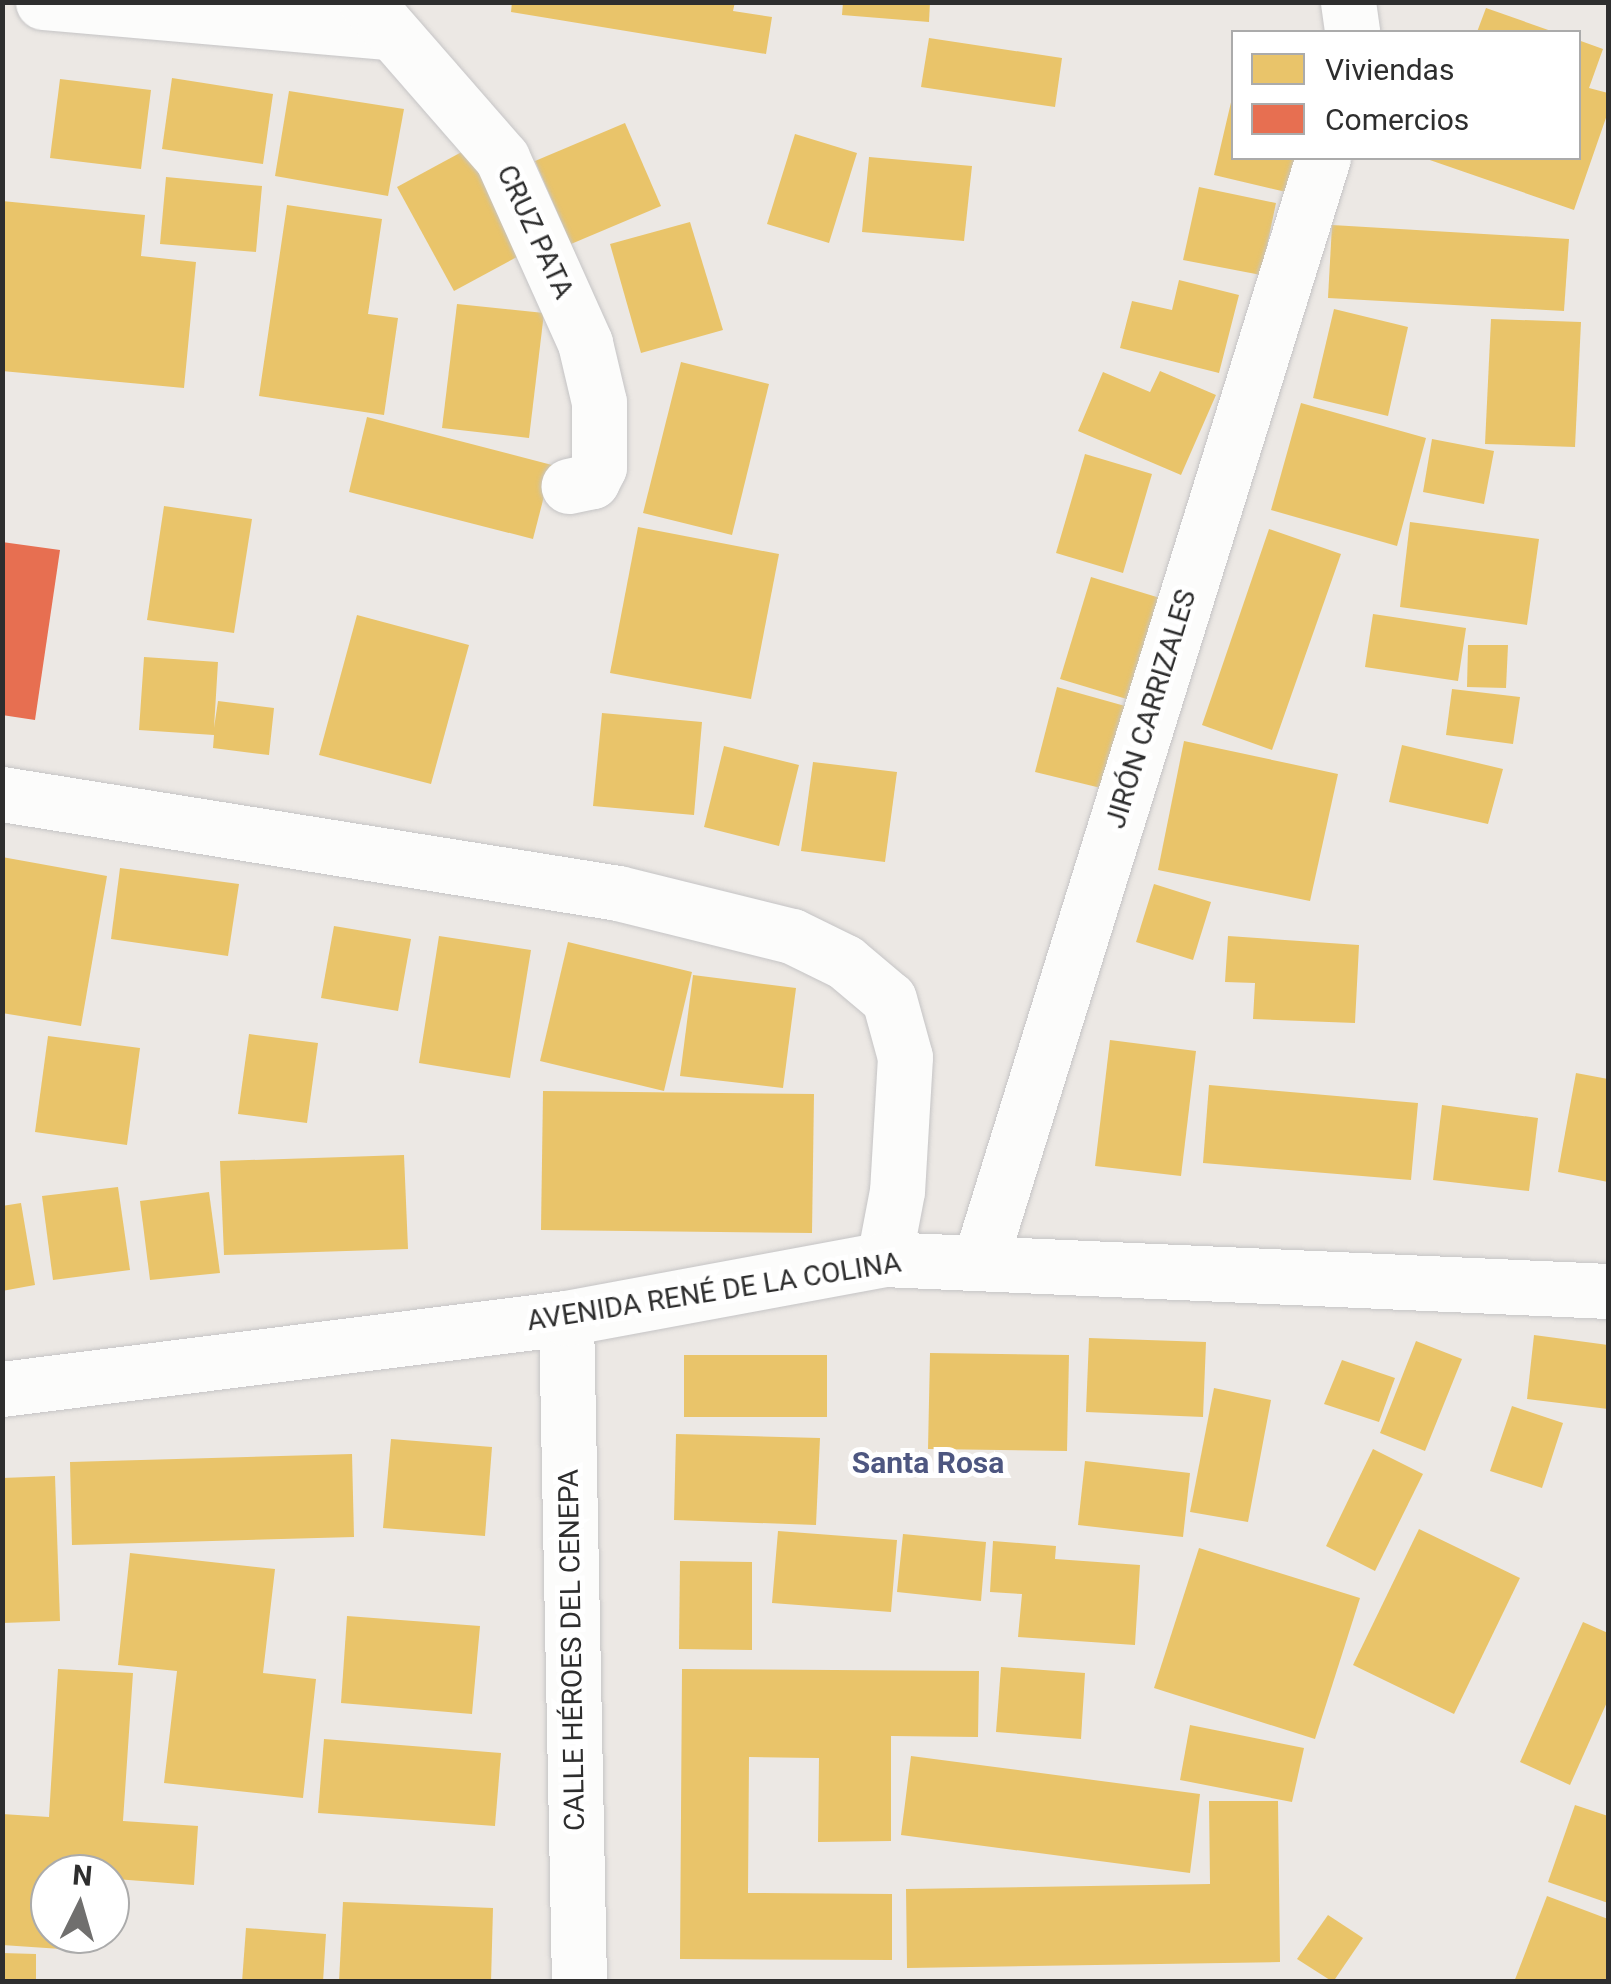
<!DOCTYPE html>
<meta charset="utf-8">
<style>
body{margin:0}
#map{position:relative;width:1611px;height:1984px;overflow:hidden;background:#ece8e4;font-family:Roboto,sans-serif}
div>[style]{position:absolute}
.homes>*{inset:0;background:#e9c46a}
.shops>*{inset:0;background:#e76f51}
.roads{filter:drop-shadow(0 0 2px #c5c4c5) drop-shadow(0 0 2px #c5c4c5)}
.street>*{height:55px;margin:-27.5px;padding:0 27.5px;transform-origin:27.5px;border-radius:27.5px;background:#fcfcfb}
span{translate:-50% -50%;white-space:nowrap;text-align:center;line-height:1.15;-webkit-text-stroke:10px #fff;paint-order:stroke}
.street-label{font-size:28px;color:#2e2e2e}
.neighbourhood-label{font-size:30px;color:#4d5680;font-weight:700}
.frame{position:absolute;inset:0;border:5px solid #2e2e2e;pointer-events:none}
.legend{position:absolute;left:1231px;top:30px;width:350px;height:130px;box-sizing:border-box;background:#fff;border:2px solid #ababab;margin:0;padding:12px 18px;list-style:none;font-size:30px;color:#2e2e2e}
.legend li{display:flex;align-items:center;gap:20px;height:50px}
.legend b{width:50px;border:2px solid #ababab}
.north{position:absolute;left:30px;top:1854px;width:100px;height:100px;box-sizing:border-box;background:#fff;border:2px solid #ababab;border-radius:50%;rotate:5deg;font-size:28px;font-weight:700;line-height:40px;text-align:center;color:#2e2e2e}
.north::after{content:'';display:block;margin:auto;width:35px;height:45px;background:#706f6e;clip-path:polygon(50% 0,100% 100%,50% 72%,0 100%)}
</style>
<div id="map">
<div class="homes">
<div style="clip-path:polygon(512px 2px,735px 2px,733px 11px,772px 17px,766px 54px,511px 12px)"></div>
<div style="clip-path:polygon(843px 2px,930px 2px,929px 22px,842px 15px)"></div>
<div style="clip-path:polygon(1486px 8px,1554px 32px,1477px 32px)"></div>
<div style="clip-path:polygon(929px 38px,1062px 58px,1055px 107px,921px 87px)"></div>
<div style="clip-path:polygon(1578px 40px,1603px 49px,1589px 88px,1608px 93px,1608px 112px,1574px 210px,1424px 158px,1578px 158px)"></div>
<div style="clip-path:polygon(172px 78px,273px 94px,263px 164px,162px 149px)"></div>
<div style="clip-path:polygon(60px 79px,151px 90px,141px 169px,50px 158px)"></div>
<div style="clip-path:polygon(289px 91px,404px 109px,388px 196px,275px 176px)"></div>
<div style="clip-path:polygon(1232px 98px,1234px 158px,1295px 158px,1286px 192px,1214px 175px)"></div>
<div style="clip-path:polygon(625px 123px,661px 206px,571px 244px,535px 161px)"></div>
<div style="clip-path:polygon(795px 134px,857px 153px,829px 243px,767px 224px)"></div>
<div style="clip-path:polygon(469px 148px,526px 252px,454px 291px,397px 187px)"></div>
<div style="clip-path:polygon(869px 157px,972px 166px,964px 241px,862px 232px)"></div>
<div style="clip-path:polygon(166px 177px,262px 186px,256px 252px,160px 244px)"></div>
<div style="clip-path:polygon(1199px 187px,1276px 203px,1261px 275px,1183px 260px)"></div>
<div style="clip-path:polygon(2px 201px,145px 215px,141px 256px,196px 262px,184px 388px,2px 371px)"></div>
<div style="clip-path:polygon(287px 205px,382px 219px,368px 314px,398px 318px,384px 415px,259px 396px)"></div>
<div style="clip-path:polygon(690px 222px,723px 330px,641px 353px,610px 244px)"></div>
<div style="clip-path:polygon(1332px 225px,1569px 239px,1564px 311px,1328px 298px)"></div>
<div style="clip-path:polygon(1179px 280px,1239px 295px,1219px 373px,1120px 348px,1132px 301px,1172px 310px)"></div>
<div style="clip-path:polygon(457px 304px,544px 313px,529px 438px,442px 428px)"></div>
<div style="clip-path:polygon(1334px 309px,1408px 327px,1388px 416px,1313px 398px)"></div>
<div style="clip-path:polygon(1491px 319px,1581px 322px,1575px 447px,1485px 444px)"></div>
<div style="clip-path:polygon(681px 362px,769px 384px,732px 535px,643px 513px)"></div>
<div style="clip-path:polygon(1160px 371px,1216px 395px,1181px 475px,1078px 431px,1103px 372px,1150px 392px)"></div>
<div style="clip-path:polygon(1301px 403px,1426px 438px,1397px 546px,1271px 510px)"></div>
<div style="clip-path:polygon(367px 417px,552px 465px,533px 539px,349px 492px)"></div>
<div style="clip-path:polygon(1432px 439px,1494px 451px,1484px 504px,1423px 492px)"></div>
<div style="clip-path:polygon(1085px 454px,1152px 474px,1123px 573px,1056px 553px)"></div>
<div style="clip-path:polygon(164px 506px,252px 519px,234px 633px,147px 620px)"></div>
<div style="clip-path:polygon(1410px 522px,1539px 539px,1527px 625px,1400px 607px)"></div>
<div style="clip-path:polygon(638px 527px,779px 554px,751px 699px,610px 673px)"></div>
<div style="clip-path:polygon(1269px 529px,1341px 554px,1272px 750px,1202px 725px)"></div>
<div style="clip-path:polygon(1091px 577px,1160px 598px,1130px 700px,1060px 679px)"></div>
<div style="clip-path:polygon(1373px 614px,1466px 628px,1458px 681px,1365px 667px)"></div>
<div style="clip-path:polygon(357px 615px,469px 645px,431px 784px,319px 755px)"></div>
<div style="clip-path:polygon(1468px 645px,1508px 645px,1506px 688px,1467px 687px)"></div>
<div style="clip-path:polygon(144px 657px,218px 662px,214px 728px,218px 701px,274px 708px,269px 755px,213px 748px,214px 735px,139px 730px)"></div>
<div style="clip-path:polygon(1057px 687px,1125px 706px,1105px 789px,1035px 772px)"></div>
<div style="clip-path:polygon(1452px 689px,1520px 697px,1513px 744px,1446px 735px)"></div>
<div style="clip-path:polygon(602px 713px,702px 722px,694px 815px,593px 806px)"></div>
<div style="clip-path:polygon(1184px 741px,1338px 774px,1310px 901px,1158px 870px)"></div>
<div style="clip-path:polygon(1402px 745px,1503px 769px,1488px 824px,1389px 802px)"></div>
<div style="clip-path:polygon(724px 746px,799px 765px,779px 846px,704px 827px)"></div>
<div style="clip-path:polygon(813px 762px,897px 772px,885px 862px,801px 851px)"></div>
<div style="clip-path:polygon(2px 857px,107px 876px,81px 1026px,2px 1013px)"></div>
<div style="clip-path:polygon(120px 868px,239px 884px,228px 956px,111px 939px)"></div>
<div style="clip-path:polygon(1154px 884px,1211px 902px,1193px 960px,1136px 942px)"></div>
<div style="clip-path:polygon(334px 926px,411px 939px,398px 1011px,321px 998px)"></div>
<div style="clip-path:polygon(439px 936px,531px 950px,510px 1078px,419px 1063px)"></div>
<div style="clip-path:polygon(1228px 936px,1359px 945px,1355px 1023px,1253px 1019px,1255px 983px,1225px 982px)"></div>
<div style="clip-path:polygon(568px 942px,692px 972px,664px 1091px,540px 1061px)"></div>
<div style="clip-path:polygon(693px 975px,796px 988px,783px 1088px,680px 1076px)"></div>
<div style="clip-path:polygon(249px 1034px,318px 1043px,307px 1123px,238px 1114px)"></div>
<div style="clip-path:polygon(48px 1036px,140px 1048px,127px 1145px,35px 1132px)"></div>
<div style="clip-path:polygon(1110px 1040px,1196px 1051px,1181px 1176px,1095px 1166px)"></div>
<div style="clip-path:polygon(1576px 1073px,1608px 1079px,1608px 1182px,1558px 1172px)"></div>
<div style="clip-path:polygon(1209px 1085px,1418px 1103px,1411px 1180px,1203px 1163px)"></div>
<div style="clip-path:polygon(543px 1091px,814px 1094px,812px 1233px,541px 1230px)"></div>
<div style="clip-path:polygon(1442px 1105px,1538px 1118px,1529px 1191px,1433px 1180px)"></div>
<div style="clip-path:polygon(404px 1155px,408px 1249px,224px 1255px,220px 1161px)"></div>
<div style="clip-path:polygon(118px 1187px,130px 1270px,53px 1280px,42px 1196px)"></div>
<div style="clip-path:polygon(209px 1192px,220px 1273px,150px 1280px,140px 1201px)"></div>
<div style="clip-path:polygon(21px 1203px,35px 1285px,2px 1291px,2px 1206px)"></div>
<div style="clip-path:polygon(1534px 1335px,1608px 1345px,1608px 1409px,1527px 1399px)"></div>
<div style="clip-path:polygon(1089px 1338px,1206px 1342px,1203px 1417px,1086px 1412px)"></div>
<div style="clip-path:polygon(1416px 1341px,1462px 1359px,1425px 1451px,1380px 1433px)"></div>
<div style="clip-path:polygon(930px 1353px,1069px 1355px,1067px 1451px,928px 1449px)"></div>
<div style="clip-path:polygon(684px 1355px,827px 1355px,827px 1417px,684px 1417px)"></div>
<div style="clip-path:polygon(1342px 1360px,1395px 1378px,1379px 1422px,1324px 1404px)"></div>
<div style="clip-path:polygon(1214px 1388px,1271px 1400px,1248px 1522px,1190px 1512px)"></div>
<div style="clip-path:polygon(1512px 1406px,1563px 1423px,1542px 1488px,1490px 1471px)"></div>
<div style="clip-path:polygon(676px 1434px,820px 1438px,816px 1525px,674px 1520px)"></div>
<div style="clip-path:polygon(391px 1439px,492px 1447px,485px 1536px,383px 1528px)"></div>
<div style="clip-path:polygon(1373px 1449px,1423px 1474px,1375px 1571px,1326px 1546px)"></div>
<div style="clip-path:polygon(352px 1454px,354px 1537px,72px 1545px,70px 1462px)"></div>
<div style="clip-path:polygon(1085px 1461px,1190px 1473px,1183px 1537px,1078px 1525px)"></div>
<div style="clip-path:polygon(55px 1476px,60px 1621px,2px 1623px,2px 1478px)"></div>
<div style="clip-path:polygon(1419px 1529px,1520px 1578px,1454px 1714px,1353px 1665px)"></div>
<div style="clip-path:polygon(778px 1531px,897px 1540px,891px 1612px,772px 1603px)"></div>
<div style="clip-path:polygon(903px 1534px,986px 1542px,981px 1601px,897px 1592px)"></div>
<div style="clip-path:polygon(993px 1541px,1056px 1546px,1055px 1559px,1140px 1565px,1135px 1645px,1018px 1637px,1022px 1594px,990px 1592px)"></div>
<div style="clip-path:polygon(1199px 1548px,1360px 1598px,1315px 1739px,1154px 1688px)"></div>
<div style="clip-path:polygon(130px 1553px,275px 1569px,263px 1673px,316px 1679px,303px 1798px,164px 1783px,177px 1671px,118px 1665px)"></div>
<div style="clip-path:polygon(680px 1561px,752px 1562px,752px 1650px,679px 1649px)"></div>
<div style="clip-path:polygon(347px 1616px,480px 1626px,472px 1714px,341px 1703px)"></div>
<div style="clip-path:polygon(1583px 1622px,1608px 1633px,1608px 1700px,1570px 1785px,1520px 1762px)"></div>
<div style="clip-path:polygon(1001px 1667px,1085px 1673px,1081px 1739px,996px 1732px)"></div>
<div style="clip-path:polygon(58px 1669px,133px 1673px,123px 1821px,198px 1826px,194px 1885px,50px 1874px,50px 1934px,62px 1934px,61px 1949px,2px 1945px,2px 1814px,49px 1817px)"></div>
<div style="clip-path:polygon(682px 1669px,979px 1671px,978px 1737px,891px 1736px,891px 1841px,818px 1842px,819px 1758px,749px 1757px,748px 1893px,892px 1894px,892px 1960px,680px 1959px)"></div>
<div style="clip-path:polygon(1190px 1725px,1304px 1748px,1292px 1802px,1180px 1780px)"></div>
<div style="clip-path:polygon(324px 1739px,501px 1753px,495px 1826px,318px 1813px)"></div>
<div style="clip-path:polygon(911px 1756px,1200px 1794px,1190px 1873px,901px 1835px)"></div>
<div style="clip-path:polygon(1209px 1801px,1278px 1801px,1280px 1962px,907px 1968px,906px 1889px,1210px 1884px)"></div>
<div style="clip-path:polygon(1575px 1805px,1608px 1816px,1608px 1903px,1548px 1882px)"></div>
<div style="clip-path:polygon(1547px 1896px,1608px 1919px,1608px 1982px,1514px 1982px)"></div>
<div style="clip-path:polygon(343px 1902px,493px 1908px,491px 1982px,339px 1982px)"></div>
<div style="clip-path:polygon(1328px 1915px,1363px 1938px,1333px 1982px,1297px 1959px)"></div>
<div style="clip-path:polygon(246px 1928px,326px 1934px,323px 1982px,242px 1982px)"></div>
<div style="clip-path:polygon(2px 1953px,36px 1954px,36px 1982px,2px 1982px)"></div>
</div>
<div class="shops">
<div style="clip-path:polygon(2px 542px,60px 550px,35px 720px,2px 715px)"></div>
</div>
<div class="roads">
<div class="street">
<div style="left:43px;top:2px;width:344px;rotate:5deg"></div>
<div style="left:366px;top:2px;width:207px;rotate:48.9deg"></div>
<div style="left:502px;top:158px;width:203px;rotate:65.8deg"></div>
<div style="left:585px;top:343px;width:61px;rotate:76.7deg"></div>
<div style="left:599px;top:402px;width:65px;rotate:90deg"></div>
<div style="left:599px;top:467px;width:16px;rotate:117deg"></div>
<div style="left:592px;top:481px;width:24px;rotate:168deg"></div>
<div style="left:1348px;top:2px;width:30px;rotate:82deg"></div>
<div style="left:2px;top:794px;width:624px;rotate:9.13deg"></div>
<div style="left:618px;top:893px;width:179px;rotate:13.9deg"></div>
<div style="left:792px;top:936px;width:59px;rotate:26.1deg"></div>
<div style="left:845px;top:962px;width:57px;rotate:40.1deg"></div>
<div style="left:889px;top:999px;width:60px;rotate:74.6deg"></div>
<div style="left:905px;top:1057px;width:134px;rotate:93.4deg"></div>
<div style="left:897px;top:1191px;width:69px;rotate:100.8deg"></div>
<div style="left:980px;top:1261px;width:1155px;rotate:-72.73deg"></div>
<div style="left:566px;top:1318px;width:664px;rotate:88.88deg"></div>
<div style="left:2px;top:1389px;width:568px;rotate:-7.18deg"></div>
<div style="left:566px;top:1318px;width:323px;rotate:-10.5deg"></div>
<div style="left:884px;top:1259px;width:725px;rotate:2.53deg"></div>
</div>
</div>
<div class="street-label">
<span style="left:535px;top:232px;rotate:65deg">CRUZ PATA</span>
<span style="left:1151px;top:709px;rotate:-73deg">JIRÓN CARRIZALES</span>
<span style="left:714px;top:1292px;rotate:-9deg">AVENIDA RENÉ DE LA COLINA</span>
<span style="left:572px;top:1650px;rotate:-91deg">CALLE HÉROES DEL CENEPA</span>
</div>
<div class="neighbourhood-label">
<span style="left:928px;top:1463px">Santa Rosa</span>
</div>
<div class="frame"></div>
<ul class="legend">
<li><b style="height:28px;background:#e9c46a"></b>Viviendas</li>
<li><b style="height:28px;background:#e76f51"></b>Comercios</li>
</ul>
<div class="north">N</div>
</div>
